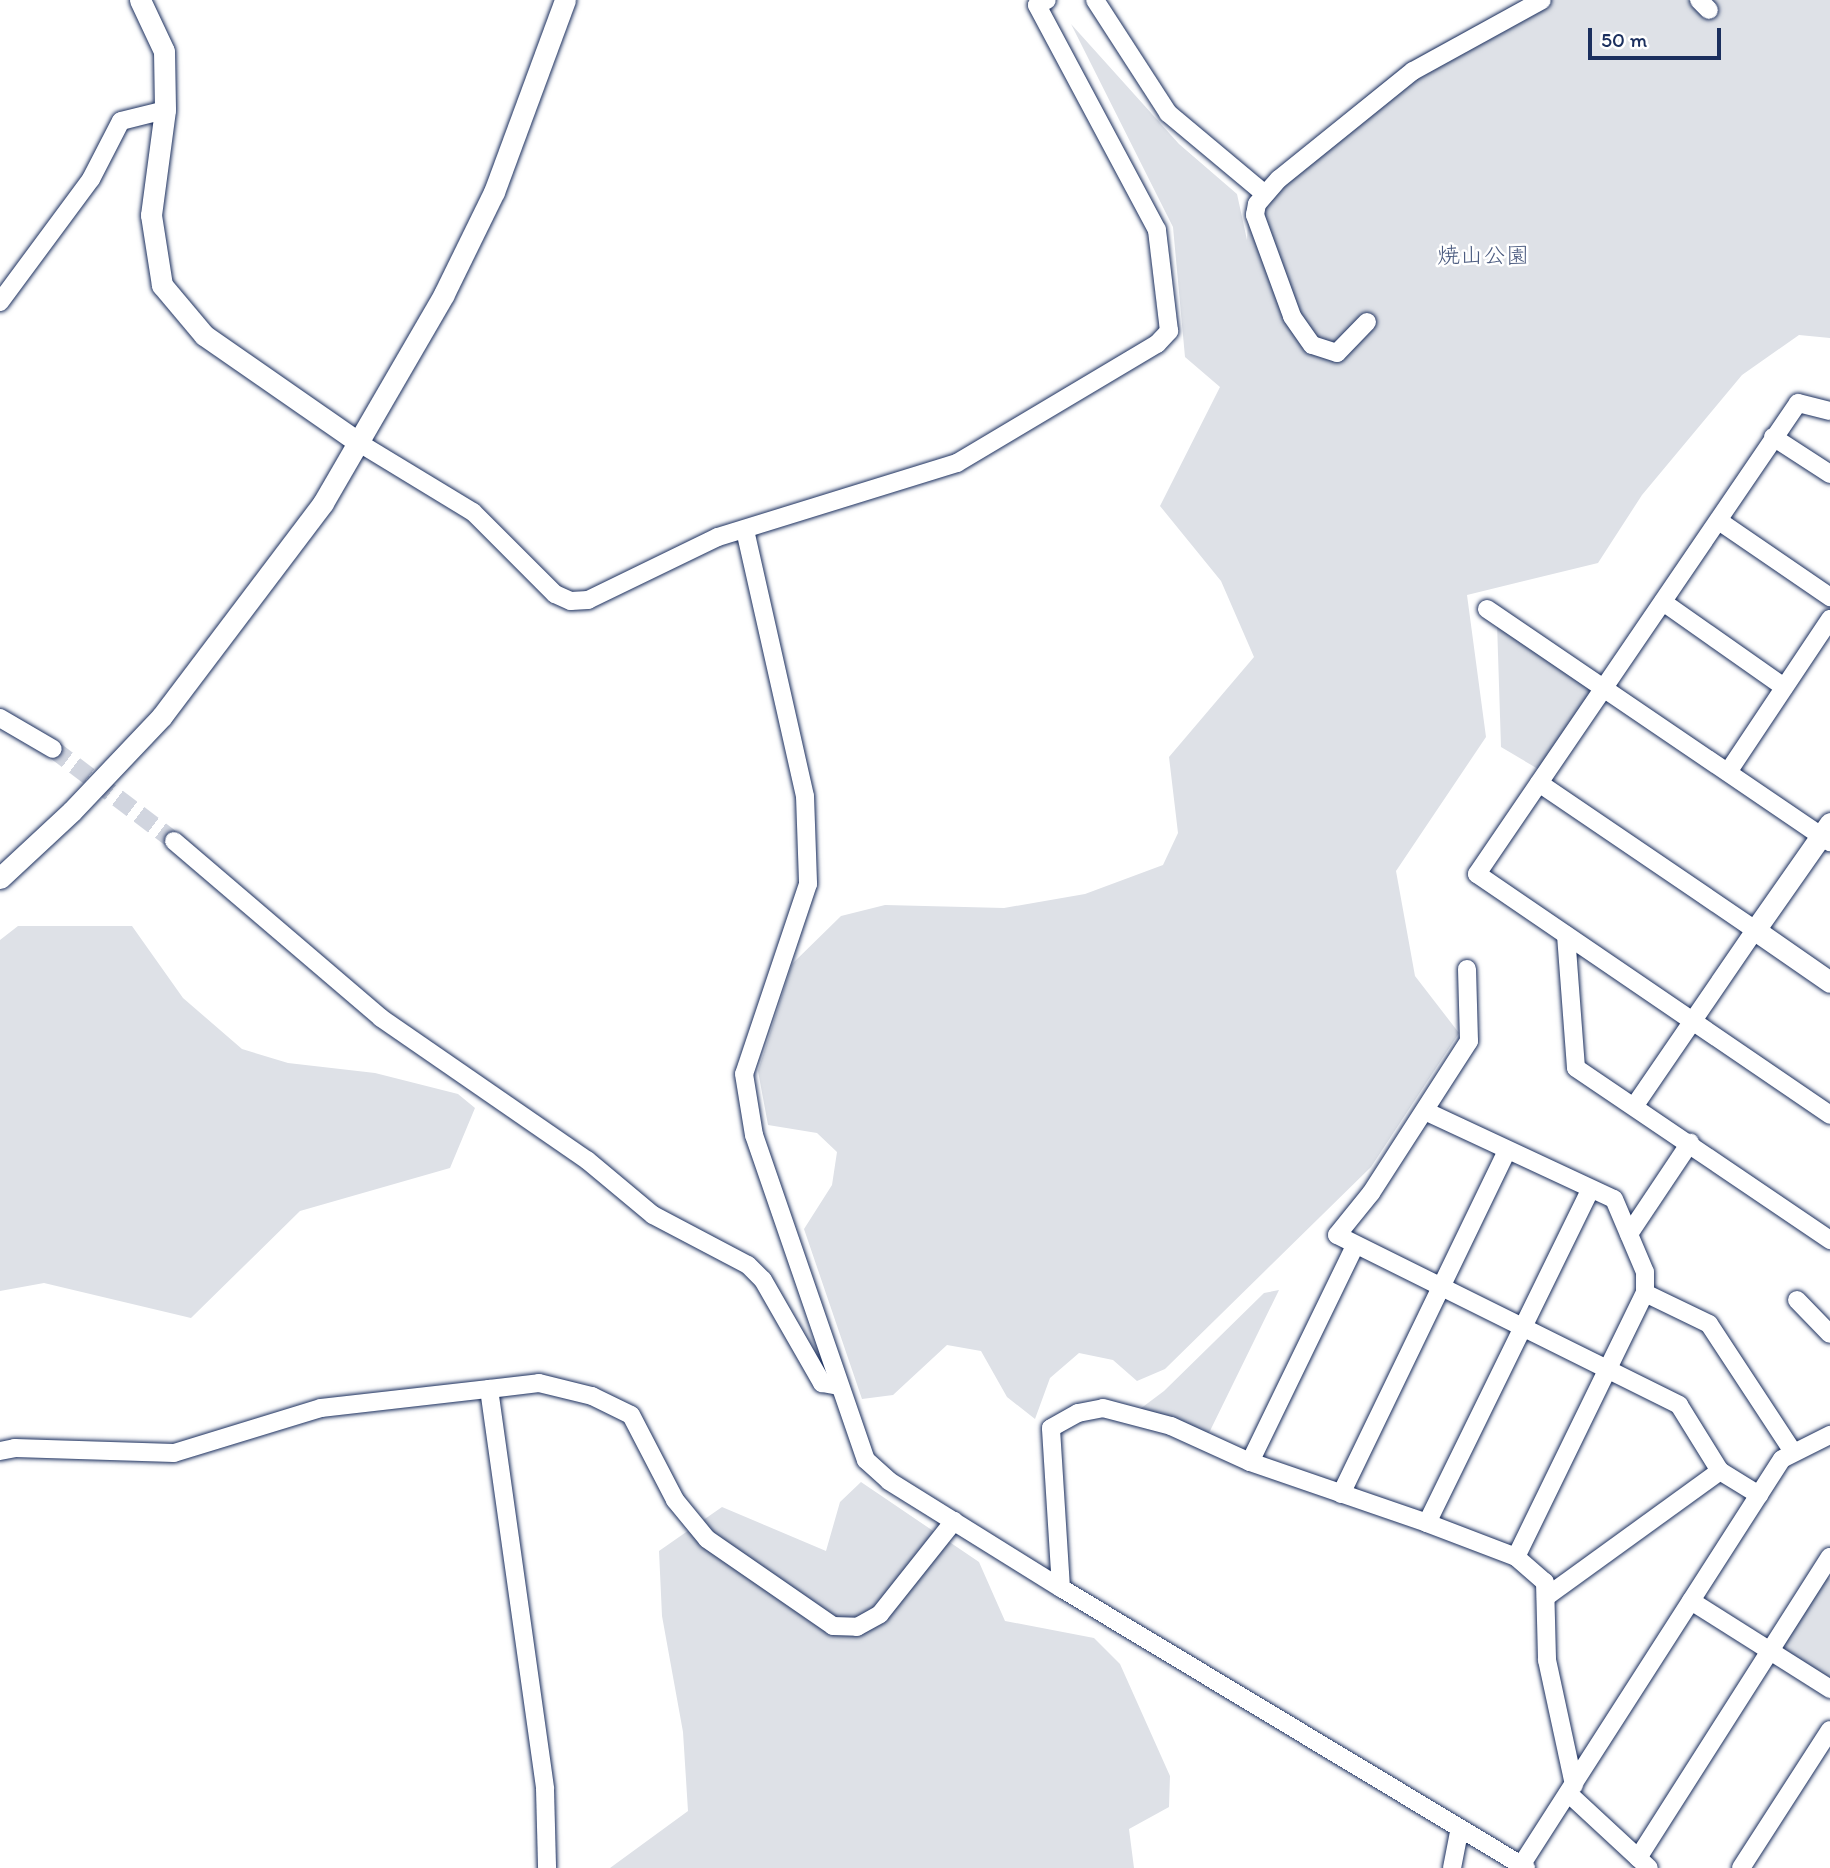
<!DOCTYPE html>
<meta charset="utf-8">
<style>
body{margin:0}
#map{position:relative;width:1830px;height:1868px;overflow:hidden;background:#fff;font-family:Itim,"Klee One",sans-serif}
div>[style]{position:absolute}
.green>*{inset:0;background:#dee1e7}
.minor-tunnel>*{height:18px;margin-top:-9px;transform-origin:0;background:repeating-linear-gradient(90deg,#d1d5df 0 18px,transparent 0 27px)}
.roads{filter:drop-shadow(0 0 2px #1b2f5e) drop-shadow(0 0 2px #1b2f5e)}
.minor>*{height:18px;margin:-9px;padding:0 9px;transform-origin:9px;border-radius:9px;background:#fff}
.tertiary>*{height:21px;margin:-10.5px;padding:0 10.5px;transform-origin:10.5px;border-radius:10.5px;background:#fff}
span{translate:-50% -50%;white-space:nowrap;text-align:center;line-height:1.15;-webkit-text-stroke:5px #fff;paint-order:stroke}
.park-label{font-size:23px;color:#4c5c80}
.scale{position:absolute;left:1588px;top:28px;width:133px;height:32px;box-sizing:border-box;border:4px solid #1b2f5e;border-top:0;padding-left:9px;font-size:21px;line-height:24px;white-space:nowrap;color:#1b2f5e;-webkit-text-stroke:5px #fff;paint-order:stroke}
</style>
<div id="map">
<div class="green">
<div style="clip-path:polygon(1522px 0,1830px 0,1830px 338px,1799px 335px,1742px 375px,1642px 495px,1598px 563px,1467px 595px,1486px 737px,1396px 871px,1415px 976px,1459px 1033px,1371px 1167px,1165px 1369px,1137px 1381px,1113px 1360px,1079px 1353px,1050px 1378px,1035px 1419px,1007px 1397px,981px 1351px,947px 1345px,893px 1395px,862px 1399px,804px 1229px,832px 1185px,837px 1152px,817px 1133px,768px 1125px,758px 1071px,792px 964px,841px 916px,885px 905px,1004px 908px,1085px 894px,1163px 865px,1178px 833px,1169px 757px,1254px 657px,1221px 581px,1160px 506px,1220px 387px,1185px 357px,1173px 227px,1071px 24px,1179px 144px,1237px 194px,1247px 240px,1249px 201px,1286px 163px,1406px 63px)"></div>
<div style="clip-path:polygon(1497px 623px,1589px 686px,1589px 695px,1538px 769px,1501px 747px)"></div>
<div style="clip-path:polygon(18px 926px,132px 926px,183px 998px,242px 1049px,288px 1063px,375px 1073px,458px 1094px,475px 1108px,450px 1168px,300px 1211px,191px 1318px,44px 1283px,0 1291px,0 940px)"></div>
<div style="clip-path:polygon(1279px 1290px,1208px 1435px,1140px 1409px,1164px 1391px,1264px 1293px)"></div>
<div style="clip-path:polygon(861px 1482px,979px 1562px,1005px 1621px,1094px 1638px,1120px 1664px,1170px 1776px,1169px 1807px,1129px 1829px,1134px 1868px,610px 1868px,688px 1811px,683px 1732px,662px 1616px,659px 1551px,722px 1507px,826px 1551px,840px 1502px)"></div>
<div style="clip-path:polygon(1825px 1575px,1830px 1579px,1830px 1680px,1783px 1650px,1782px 1643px)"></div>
</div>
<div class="minor-tunnel">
<div style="left:53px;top:749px;width:152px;rotate:37.2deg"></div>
</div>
<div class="roads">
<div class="minor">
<div style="left:1095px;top:0;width:135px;rotate:57.1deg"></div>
<div style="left:1168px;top:113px;width:126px;rotate:39.9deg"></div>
<div style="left:1699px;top:0;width:14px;rotate:45deg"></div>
<div style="left:0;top:302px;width:153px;rotate:-53.5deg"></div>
<div style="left:91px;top:179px;width:65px;rotate:-62.7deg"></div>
<div style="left:121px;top:121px;width:45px;rotate:-14deg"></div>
<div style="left:1367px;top:322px;width:43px;rotate:134.1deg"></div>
<div style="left:1337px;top:353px;width:26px;rotate:-162deg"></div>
<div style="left:1312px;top:345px;width:35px;rotate:-125deg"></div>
<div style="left:1292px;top:316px;width:108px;rotate:-110.1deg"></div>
<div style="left:1255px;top:215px;width:11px;rotate:-80deg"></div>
<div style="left:1257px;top:204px;width:33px;rotate:-49deg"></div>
<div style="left:1279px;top:179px;width:172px;rotate:-38.9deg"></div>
<div style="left:1413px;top:71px;width:147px;rotate:-28.8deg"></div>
<div style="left:1830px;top:411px;width:33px;rotate:-166deg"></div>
<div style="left:1798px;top:403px;width:570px;rotate:124.28deg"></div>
<div style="left:1477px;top:874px;width:427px;rotate:34.3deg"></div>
<div style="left:1773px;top:437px;width:68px;rotate:33deg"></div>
<div style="left:361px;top:444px;width:131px;rotate:31.3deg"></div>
<div style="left:473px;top:512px;width:116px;rotate:45deg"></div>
<div style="left:555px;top:594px;width:17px;rotate:24deg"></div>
<div style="left:571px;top:601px;width:17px;rotate:-3deg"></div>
<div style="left:588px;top:600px;width:144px;rotate:-25.9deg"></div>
<div style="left:718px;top:537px;width:250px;rotate:-17.2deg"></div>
<div style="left:957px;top:463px;width:233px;rotate:-30.8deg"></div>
<div style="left:1157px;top:344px;width:18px;rotate:-47deg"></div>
<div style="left:1169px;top:331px;width:102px;rotate:-96.8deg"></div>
<div style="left:1157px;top:230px;width:255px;rotate:-118.1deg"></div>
<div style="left:1037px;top:5px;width:11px;rotate:-27deg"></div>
<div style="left:1719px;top:521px;width:135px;rotate:34.4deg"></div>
<div style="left:745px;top:530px;width:273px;rotate:77.3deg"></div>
<div style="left:805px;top:796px;width:88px;rotate:88deg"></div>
<div style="left:808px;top:884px;width:200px;rotate:108.6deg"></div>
<div style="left:744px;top:1074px;width:62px;rotate:80.7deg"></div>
<div style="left:754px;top:1135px;width:344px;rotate:71deg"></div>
<div style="left:866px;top:1460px;width:31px;rotate:42deg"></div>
<div style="left:889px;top:1481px;width:203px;rotate:31.9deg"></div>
<div style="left:1061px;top:1588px;width:543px;rotate:31.05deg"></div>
<div style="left:1663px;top:602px;width:148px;rotate:35.1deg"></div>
<div style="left:1487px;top:609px;width:415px;rotate:34.2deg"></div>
<div style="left:0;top:718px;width:61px;rotate:30.3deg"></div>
<div style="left:1728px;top:772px;width:184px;rotate:-56.3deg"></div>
<div style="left:1539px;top:783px;width:261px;rotate:34.2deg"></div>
<div style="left:1755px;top:930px;width:212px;rotate:124.4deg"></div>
<div style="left:174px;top:841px;width:272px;rotate:40.5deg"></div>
<div style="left:381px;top:1018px;width:250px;rotate:34.6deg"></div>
<div style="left:587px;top:1160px;width:86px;rotate:39.8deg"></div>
<div style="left:653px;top:1215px;width:107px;rotate:27.8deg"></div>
<div style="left:748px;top:1265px;width:21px;rotate:45deg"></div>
<div style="left:763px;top:1280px;width:119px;rotate:60.2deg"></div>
<div style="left:822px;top:1383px;width:17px;rotate:10deg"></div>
<div style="left:1566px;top:935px;width:133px;rotate:85.7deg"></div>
<div style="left:1576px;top:1068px;width:307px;rotate:34.1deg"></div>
<div style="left:1467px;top:969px;width:72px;rotate:88.4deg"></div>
<div style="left:1469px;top:1041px;width:181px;rotate:122.8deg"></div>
<div style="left:1371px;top:1193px;width:54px;rotate:129deg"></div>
<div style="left:1337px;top:1235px;width:382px;rotate:26.4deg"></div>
<div style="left:1679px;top:1405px;width:78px;rotate:58.2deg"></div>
<div style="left:1720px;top:1471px;width:46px;rotate:31.6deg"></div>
<div style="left:1425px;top:1111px;width:208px;rotate:25deg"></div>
<div style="left:1614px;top:1199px;width:79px;rotate:67deg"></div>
<div style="left:1645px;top:1272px;width:21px;rotate:90deg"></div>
<div style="left:1645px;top:1293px;width:71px;rotate:25.8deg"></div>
<div style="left:1709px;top:1324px;width:153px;rotate:56.7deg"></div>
<div style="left:1629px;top:1234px;width:110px;rotate:-56.2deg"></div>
<div style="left:1797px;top:1300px;width:47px;rotate:45.9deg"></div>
<div style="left:489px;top:1389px;width:50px;rotate:-6.8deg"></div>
<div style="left:539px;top:1383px;width:55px;rotate:13.8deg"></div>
<div style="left:592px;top:1396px;width:43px;rotate:26deg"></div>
<div style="left:631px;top:1415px;width:96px;rotate:62.6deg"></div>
<div style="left:675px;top:1500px;width:50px;rotate:50.6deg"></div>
<div style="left:707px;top:1539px;width:153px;rotate:34.6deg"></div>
<div style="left:833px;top:1626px;width:24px;rotate:2deg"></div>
<div style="left:857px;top:1627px;width:26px;rotate:-29deg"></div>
<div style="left:880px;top:1614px;width:119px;rotate:-51.5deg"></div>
<div style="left:0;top:1451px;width:15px;rotate:-11deg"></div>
<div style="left:15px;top:1448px;width:159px;rotate:1.8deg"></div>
<div style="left:174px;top:1453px;width:154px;rotate:-17deg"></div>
<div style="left:321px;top:1408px;width:169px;rotate:-6.5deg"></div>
<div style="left:489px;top:1389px;width:404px;rotate:82deg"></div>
<div style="left:545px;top:1789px;width:79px;rotate:88.5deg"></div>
<div style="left:1250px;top:1462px;width:240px;rotate:-64.1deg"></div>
<div style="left:1341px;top:1494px;width:382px;rotate:-64.2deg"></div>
<div style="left:1427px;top:1523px;width:370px;rotate:-63.9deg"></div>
<div style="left:1516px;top:1557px;width:294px;rotate:-64deg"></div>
<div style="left:1061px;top:1588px;width:160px;rotate:-93.6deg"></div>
<div style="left:1051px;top:1428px;width:31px;rotate:-29deg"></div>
<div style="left:1078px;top:1413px;width:25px;rotate:-11deg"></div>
<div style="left:1103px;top:1408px;width:70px;rotate:14.8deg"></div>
<div style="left:1171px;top:1426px;width:87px;rotate:24.5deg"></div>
<div style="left:1250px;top:1462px;width:187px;rotate:19deg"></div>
<div style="left:1427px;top:1523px;width:95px;rotate:20.9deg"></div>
<div style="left:1516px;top:1557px;width:38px;rotate:41deg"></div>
<div style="left:1545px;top:1582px;width:78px;rotate:88.5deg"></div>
<div style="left:1547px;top:1660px;width:128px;rotate:77.8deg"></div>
<div style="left:1546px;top:1597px;width:215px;rotate:-35.9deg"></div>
<div style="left:1691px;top:1601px;width:165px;rotate:32.3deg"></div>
<div style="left:1568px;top:1793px;width:110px;rotate:42.8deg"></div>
<div style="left:1638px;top:1858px;width:357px;rotate:-57.5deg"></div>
<div style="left:1522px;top:1864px;width:481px;rotate:-57.3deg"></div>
<div style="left:1782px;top:1459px;width:54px;rotate:-26.6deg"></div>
<div style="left:1452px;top:1868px;width:38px;rotate:-79deg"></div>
<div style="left:1741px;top:1868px;width:164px;rotate:-57.2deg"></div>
</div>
<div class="tertiary">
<div style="left:140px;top:0;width:56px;rotate:64.8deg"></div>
<div style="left:164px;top:51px;width:59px;rotate:89deg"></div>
<div style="left:165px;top:110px;width:106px;rotate:97.6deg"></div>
<div style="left:151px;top:215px;width:71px;rotate:81.1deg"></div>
<div style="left:162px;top:285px;width:65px;rotate:50deg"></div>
<div style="left:204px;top:335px;width:191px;rotate:34.8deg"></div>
<div style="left:1830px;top:823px;width:131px;rotate:125deg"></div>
<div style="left:1755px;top:930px;width:91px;rotate:34.7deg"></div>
<div style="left:0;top:878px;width:98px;rotate:-42.9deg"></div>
<div style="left:72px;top:811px;width:131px;rotate:-46.5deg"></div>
<div style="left:162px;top:716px;width:267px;rotate:-52.9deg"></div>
<div style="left:323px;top:503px;width:241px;rotate:-59.9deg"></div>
<div style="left:444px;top:294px;width:114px;rotate:-63.9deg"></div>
<div style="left:494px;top:192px;width:205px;rotate:-69.7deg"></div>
</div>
</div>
<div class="park-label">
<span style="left:1483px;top:255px">焼山公園</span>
</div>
<div class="scale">50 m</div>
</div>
